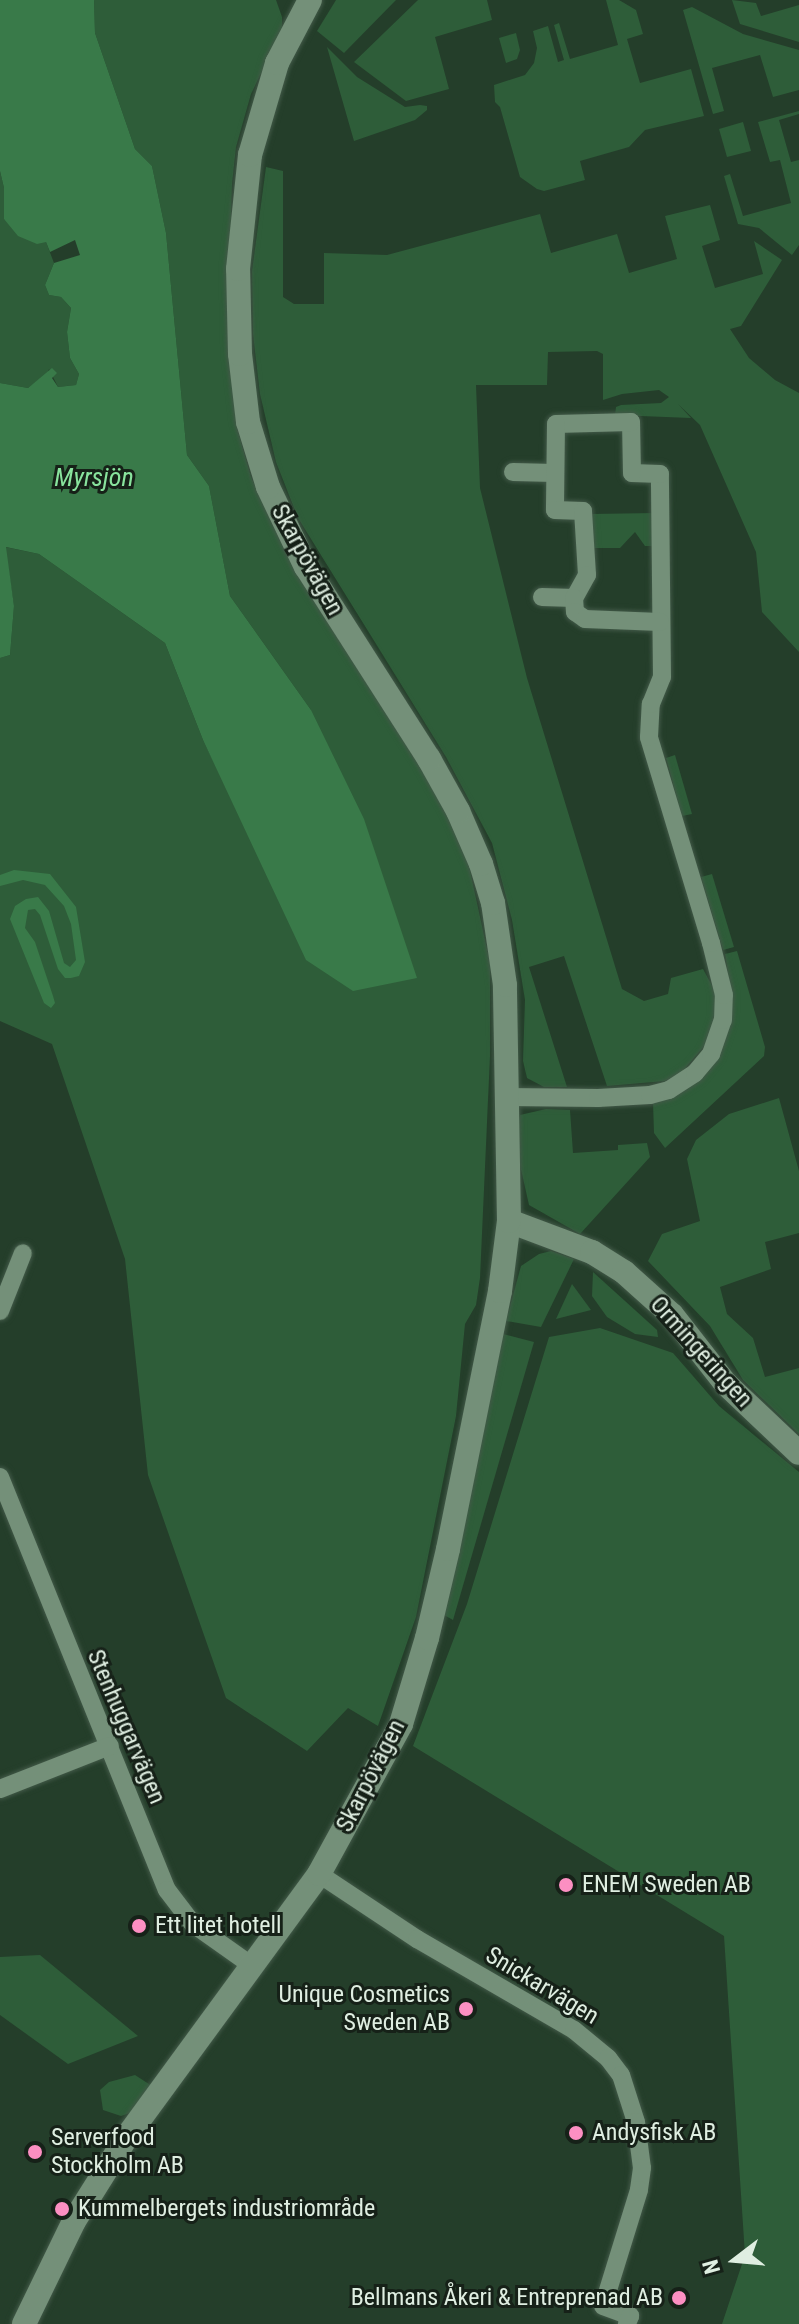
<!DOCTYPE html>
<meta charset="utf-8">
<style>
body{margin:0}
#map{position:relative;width:799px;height:2324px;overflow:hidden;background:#243e2a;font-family:"Roboto Condensed",sans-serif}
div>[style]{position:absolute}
.green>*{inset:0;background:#2e5d39}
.water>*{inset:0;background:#397a49}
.roads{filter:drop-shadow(0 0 2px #425948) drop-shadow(0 0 2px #425948)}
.minor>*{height:18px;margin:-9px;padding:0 9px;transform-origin:9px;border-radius:9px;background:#749079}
.tertiary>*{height:24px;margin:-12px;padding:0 12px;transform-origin:12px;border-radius:12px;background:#749079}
.dots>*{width:22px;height:22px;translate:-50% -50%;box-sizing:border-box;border:4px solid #162118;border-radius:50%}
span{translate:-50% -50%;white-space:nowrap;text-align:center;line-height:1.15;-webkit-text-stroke:6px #162118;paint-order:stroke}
.street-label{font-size:24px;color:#dfeee1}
.poi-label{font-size:24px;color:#dfeee1}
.left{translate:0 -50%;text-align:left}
.right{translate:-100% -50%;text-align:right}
.water-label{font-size:26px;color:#89e49d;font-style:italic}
.north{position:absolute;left:695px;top:2220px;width:80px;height:80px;-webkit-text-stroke:6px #162118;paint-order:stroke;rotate:254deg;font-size:22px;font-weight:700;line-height:32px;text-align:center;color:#dfeee1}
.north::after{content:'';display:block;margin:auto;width:28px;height:36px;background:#dfeee1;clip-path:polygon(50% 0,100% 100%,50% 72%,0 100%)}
</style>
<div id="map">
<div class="green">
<div style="clip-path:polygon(94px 0,276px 0,282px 17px,282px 30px,251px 94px,236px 147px,232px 184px,228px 316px,237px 428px,251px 477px,280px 541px,425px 772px,445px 811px,469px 866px,490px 963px,490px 1056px,480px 1278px,476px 1305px,465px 1324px,456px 1416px,416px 1617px,378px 1726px,348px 1708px,307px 1751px,226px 1698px,148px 1475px,125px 1259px,52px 1044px,0 1021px,0 658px,10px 655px,14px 606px,5px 547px,39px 554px,165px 643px,203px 740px,242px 819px,311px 710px,230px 596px,209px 486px,187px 455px,166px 233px,152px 166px,135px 149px,95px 33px)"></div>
<div style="clip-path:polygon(336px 0,396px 0,344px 53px,317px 31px)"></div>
<div style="clip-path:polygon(418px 0,487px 0,492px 20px,435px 37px,449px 89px,406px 101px,354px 62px)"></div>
<div style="clip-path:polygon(606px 0,619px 0,636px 10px,643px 34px,627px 39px,640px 83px,691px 69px,704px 116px,645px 130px,629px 147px,580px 161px,585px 180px,544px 191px,537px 189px,520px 177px,500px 107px,495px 102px,494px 85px,525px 75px,534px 63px,537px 48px,533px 31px,548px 26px,558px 62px,564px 60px,554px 25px,559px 23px,570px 59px,618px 45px)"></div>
<div style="clip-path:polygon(732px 0,756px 3px,761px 16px,799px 5px,799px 42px,740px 24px)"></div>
<div style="clip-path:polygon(692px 7px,743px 34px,799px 50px,799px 90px,773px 97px,760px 55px,712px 68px,724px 111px,713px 114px,683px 10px)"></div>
<div style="clip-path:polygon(516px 33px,520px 50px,517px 59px,506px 63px,499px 38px)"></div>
<div style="clip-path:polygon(327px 47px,357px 77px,405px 107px,420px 105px,427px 106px,427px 110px,415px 120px,354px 141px)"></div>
<div style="clip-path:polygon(799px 111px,799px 114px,779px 120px,791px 162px,799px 160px,799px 245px,792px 255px,759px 228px,738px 224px,724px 176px,730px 174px,743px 216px,791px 203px,780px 160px,770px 162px,758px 122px)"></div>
<div style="clip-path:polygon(743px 122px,751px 151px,727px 157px,719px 129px)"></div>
<div style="clip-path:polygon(266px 167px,283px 171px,283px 297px,294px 304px,324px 304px,324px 253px,387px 255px,540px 214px,551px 253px,617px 234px,629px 273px,677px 259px,665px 216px,710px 205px,720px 240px,702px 246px,715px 288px,763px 274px,754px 241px,782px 260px,741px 326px,730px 329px,749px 358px,775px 380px,799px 393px,799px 652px,762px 612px,756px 552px,700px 425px,678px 404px,691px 418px,615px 415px,616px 407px,621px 405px,661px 403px,669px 397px,659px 390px,622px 394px,603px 400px,603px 354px,597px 351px,548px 352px,547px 385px,476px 385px,480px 488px,527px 678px,622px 989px,644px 1001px,668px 994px,671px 978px,703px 969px,715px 991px,716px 1019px,706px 1044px,681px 1073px,665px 1081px,607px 1086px,564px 956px,529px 967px,567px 1087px,544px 1087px,527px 1078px,523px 1061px,525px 1000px,512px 920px,492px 843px,446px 757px,298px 518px,276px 462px,260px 394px,253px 334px,252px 271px)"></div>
<div style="clip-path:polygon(0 171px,4px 188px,4px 219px,46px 242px,54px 263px,45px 285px,49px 295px,61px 297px,71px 308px,67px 332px,70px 358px,79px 374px,76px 385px,58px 387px,49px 369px,48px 373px,28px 388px,0 383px)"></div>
<div style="clip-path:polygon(656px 513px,654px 546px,645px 546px,635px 532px,620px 548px,594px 548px,591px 514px)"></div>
<div style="clip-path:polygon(675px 755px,692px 814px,682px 816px,666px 758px)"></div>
<div style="clip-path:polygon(712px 874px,734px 947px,723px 950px,701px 877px)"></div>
<div style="clip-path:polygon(737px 951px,765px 1047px,764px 1056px,665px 1148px,654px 1133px,653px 1102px,688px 1089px,701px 1078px,731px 993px,725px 954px)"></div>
<div style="clip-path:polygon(779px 1098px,799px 1171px,799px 1233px,765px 1242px,771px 1269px,720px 1287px,727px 1314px,753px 1338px,765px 1377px,799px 1368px,799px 1434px,743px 1380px,710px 1326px,648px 1261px,662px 1234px,700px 1221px,687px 1159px,696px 1140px,729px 1114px)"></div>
<div style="clip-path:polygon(546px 1109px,570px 1110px,573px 1153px,618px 1150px,618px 1145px,647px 1143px,650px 1157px,580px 1234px,529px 1205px,520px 1165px,519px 1121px,520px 1115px)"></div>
<div style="clip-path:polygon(551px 1251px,574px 1259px,541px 1327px,506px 1321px,521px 1266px,539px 1254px)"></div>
<div style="clip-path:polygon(593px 1272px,657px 1330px,658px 1337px,635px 1334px,607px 1317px,592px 1296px)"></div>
<div style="clip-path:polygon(572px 1284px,591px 1310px,556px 1319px)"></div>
<div style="clip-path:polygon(600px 1328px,673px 1353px,719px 1406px,799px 1472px,799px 2324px,722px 2324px,745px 2255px,724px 1936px,413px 1746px,467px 1604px,549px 1337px)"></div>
<div style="clip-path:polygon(503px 1334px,534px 1342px,453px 1620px,444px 1615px)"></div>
<div style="clip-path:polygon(40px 1955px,138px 2036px,68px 2064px,0 2015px,0 1957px)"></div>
<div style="clip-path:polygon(135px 2075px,152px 2086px,130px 2113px,121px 2116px,103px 2110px,100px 2090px,109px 2082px)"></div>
</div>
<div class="water">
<div style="clip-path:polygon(0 0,94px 0,95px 33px,135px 149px,152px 166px,166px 233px,187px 455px,209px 486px,230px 596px,311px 710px,364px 819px,417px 978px,353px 991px,306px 960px,203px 740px,165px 643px,39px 554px,6px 547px,14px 606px,10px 655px,0 658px,0 383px,28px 388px,52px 368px,57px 373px,52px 378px,58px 387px,76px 385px,79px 374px,70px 358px,67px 332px,71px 308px,61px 297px,49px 295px,45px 285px,54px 263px,80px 255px,75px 240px,50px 252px,46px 242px,37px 244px,18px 236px,4px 219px,4px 188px,0 171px)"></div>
<div style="clip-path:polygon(14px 870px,50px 874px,76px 907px,85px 962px,79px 976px,71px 978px,65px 978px,58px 969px,40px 915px,35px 909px,28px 910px,25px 928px,35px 942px,53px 996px,55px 1003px,51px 1008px,44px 1003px,10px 919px,15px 906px,26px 899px,38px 897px,49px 911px,64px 963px,70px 967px,76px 960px,71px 924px,64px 906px,45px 885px,23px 880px,0 886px,0 875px)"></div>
</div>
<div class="roads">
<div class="minor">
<div style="left:513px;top:472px;width:41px;rotate:1.4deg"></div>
<div style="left:542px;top:597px;width:32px;rotate:2deg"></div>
<div style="left:507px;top:1097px;width:91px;rotate:0.6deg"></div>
<div style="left:598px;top:1098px;width:52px;rotate:-3.3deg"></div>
<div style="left:650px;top:1095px;width:20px;rotate:-15deg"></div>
<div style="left:669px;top:1090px;width:31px;rotate:-33deg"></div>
<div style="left:695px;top:1073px;width:25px;rotate:-50deg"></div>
<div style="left:711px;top:1054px;width:36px;rotate:-71deg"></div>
<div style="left:723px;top:1020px;width:25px;rotate:-88deg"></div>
<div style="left:724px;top:995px;width:54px;rotate:-104deg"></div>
<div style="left:711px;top:943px;width:215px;rotate:-106.8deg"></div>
<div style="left:649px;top:737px;width:33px;rotate:-87deg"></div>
<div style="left:651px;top:704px;width:29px;rotate:-68deg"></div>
<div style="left:662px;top:677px;width:203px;rotate:-90.6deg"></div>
<div style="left:660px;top:474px;width:28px;rotate:-178deg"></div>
<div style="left:632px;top:473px;width:51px;rotate:-91.1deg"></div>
<div style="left:631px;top:422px;width:75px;rotate:178.5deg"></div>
<div style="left:556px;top:424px;width:86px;rotate:90.7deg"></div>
<div style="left:555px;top:510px;width:28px;rotate:2deg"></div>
<div style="left:583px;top:511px;width:64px;rotate:86.4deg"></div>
<div style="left:587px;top:575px;width:26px;rotate:119deg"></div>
<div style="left:574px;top:598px;width:14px;rotate:86deg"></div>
<div style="left:575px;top:612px;width:12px;rotate:35deg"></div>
<div style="left:585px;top:619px;width:75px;rotate:2.3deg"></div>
<div style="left:0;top:1311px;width:62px;rotate:-68.4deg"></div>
<div style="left:0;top:1477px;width:445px;rotate:68deg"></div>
<div style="left:167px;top:1890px;width:43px;rotate:52.6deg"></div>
<div style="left:193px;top:1924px;width:71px;rotate:35.3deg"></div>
<div style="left:0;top:1789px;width:118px;rotate:-21.4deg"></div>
<div style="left:319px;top:1874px;width:118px;rotate:33.6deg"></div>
<div style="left:417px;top:1939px;width:181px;rotate:30.1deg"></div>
<div style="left:574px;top:2030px;width:44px;rotate:39.5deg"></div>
<div style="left:608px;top:2058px;width:21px;rotate:53deg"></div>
<div style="left:621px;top:2075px;width:49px;rotate:72.3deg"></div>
<div style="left:636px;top:2122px;width:46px;rotate:82.6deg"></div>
<div style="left:642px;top:2168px;width:22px;rotate:98deg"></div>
<div style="left:639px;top:2190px;width:121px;rotate:107.2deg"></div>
<div style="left:603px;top:2306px;width:29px;rotate:20deg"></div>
<div style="left:630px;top:2316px;width:9px;rotate:111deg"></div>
</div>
<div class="tertiary">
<div style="left:509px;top:1221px;width:89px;rotate:20.5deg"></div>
<div style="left:592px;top:1252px;width:38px;rotate:32deg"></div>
<div style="left:624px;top:1272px;width:64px;rotate:41.9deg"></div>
<div style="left:672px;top:1315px;width:88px;rotate:52deg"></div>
<div style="left:726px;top:1384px;width:100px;rotate:43.4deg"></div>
<div style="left:24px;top:2324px;width:114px;rotate:-64.1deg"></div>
<div style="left:74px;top:2221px;width:98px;rotate:-57.9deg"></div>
<div style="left:126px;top:2138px;width:327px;rotate:-53.8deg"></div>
<div style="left:319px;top:1874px;width:171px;rotate:-61.3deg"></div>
<div style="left:401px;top:1724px;width:90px;rotate:-73.2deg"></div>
<div style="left:427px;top:1638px;width:91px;rotate:-76.7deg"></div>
<div style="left:448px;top:1549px;width:263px;rotate:-78.6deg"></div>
<div style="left:500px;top:1291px;width:71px;rotate:-82.7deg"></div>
<div style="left:509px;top:1221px;width:236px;rotate:-91deg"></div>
<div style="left:505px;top:985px;width:83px;rotate:-98.3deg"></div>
<div style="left:493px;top:903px;width:41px;rotate:-107.1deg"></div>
<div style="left:481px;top:864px;width:58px;rotate:-113.5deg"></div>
<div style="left:458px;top:811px;width:60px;rotate:-119.1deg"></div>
<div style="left:429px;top:759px;width:228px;rotate:-122.6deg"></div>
<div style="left:306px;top:567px;width:89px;rotate:-115.4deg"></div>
<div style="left:268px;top:487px;width:68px;rotate:-107.1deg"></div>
<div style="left:248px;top:422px;width:68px;rotate:-96.7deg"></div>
<div style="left:240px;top:354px;width:85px;rotate:-91.3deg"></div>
<div style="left:238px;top:269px;width:115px;rotate:-84deg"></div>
<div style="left:250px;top:155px;width:96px;rotate:-73.6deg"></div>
<div style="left:277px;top:63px;width:71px;rotate:-62.4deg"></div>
</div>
</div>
<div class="dots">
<div style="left:566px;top:1885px;background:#fc8fc2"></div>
<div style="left:139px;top:1926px;background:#fc8fc2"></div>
<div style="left:466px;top:2009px;background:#fc8fc2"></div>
<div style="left:576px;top:2133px;background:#fc8fc2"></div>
<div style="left:35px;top:2152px;background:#fc8fc2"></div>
<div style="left:62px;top:2209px;background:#fc8fc2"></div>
<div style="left:679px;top:2298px;background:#fc8fc2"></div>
</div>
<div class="street-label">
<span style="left:307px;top:560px;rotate:61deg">Skarpövägen</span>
<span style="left:701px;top:1352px;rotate:48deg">Ormingeringen</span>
<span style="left:126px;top:1727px;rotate:67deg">Stenhuggarvägen</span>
<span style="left:371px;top:1776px;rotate:-63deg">Skarpövägen</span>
<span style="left:542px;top:1986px;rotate:31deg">Snickarvägen</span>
</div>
<div class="poi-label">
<span class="left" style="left:582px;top:1885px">ENEM Sweden AB</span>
<span class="left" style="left:155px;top:1926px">Ett litet hotell</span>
<span class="right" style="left:450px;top:2009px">Unique Cosmetics<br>Sweden AB</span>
<span class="left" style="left:592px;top:2133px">Andysfisk AB</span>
<span class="left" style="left:51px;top:2152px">Serverfood<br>Stockholm AB</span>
<span class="left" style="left:78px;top:2209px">Kummelbergets industriområde</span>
<span class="right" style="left:663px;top:2298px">Bellmans Åkeri &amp; Entreprenad AB</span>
</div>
<div class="water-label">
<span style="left:94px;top:478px">Myrsjön</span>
</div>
<div class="north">N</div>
</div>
